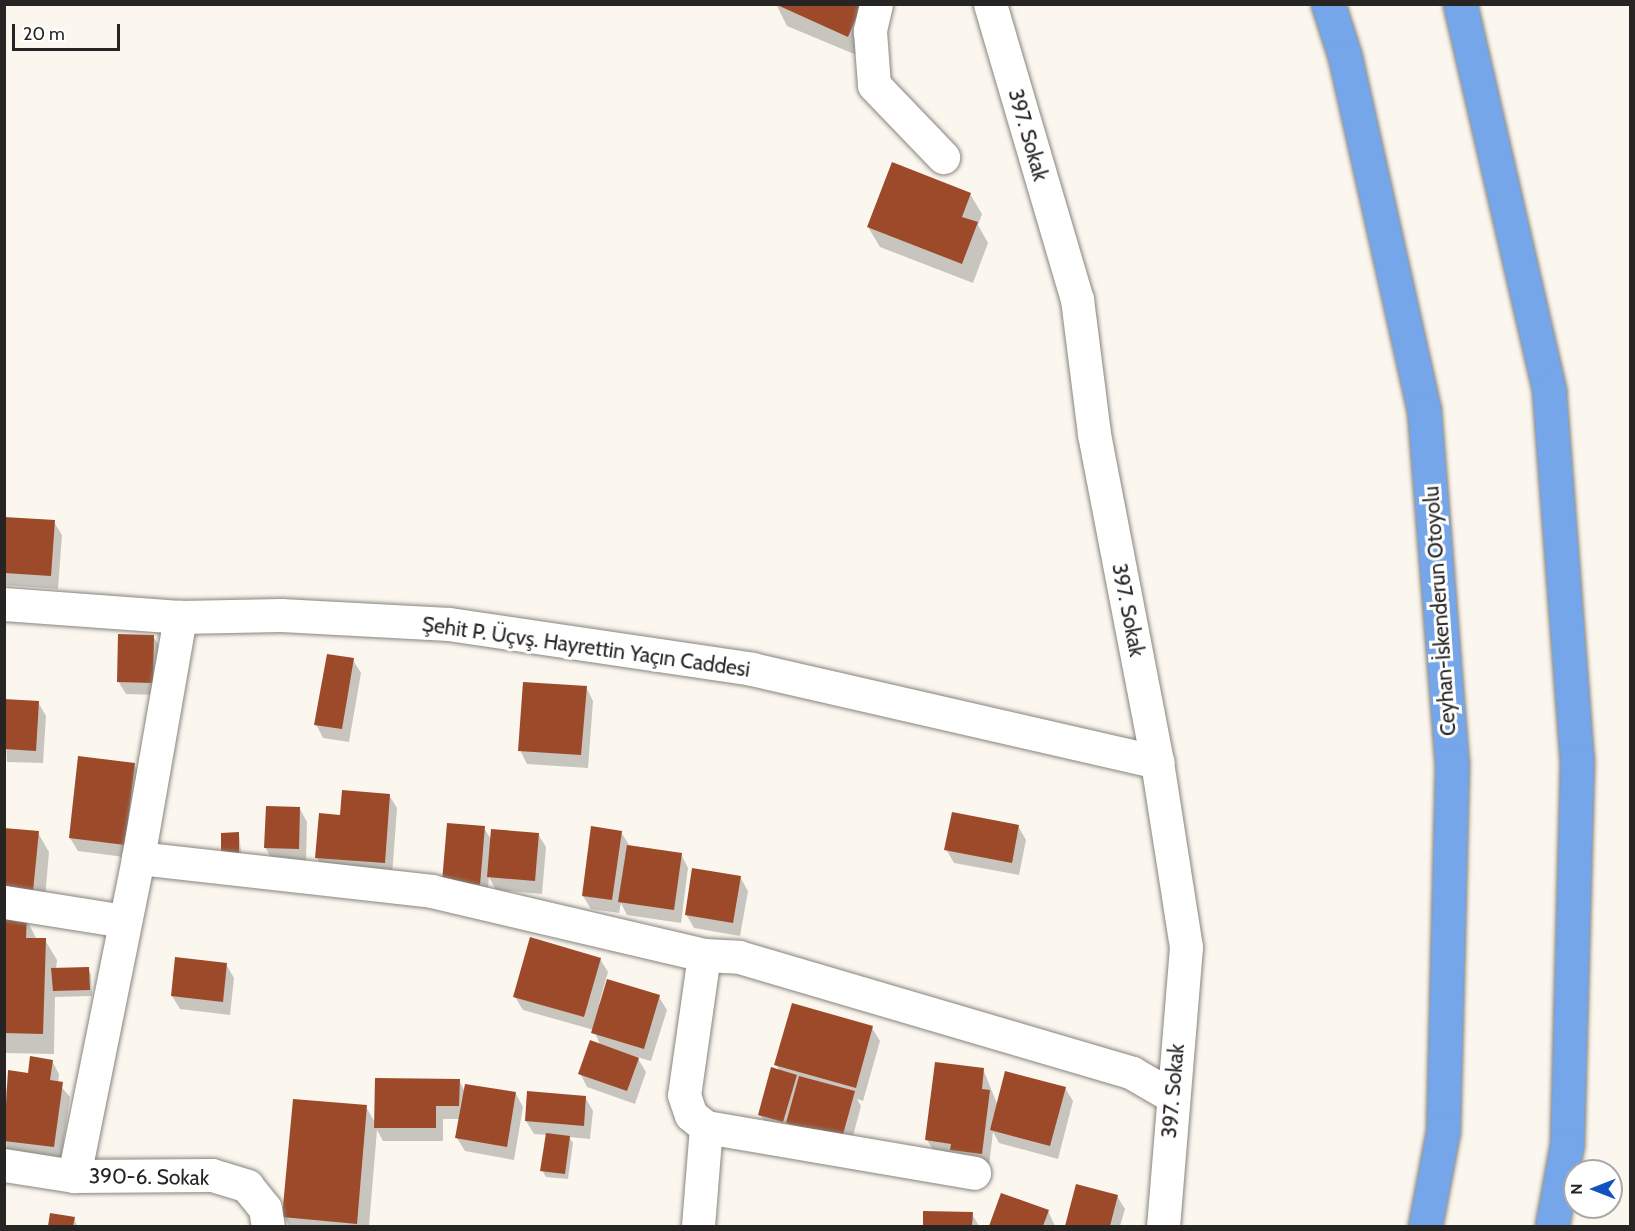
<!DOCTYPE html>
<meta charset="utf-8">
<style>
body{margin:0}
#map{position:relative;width:1635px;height:1231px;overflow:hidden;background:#fbf7ef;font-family:Cabin,sans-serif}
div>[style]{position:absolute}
.shadow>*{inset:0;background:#0003}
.building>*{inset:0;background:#9d4a2a}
.roads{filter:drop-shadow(0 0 2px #88847d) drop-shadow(0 0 2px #88847d)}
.minor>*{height:33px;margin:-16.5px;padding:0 16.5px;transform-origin:16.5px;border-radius:16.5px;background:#fff}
.motorway>*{height:33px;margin:-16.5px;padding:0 16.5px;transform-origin:16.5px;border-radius:16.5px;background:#74a6e9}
span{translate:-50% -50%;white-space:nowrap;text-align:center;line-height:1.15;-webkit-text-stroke:6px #fff;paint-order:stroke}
.street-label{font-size:21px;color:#272523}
.frame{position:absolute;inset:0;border:6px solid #272523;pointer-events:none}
.north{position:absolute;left:1563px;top:1159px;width:60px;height:60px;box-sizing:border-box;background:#fff;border:2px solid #a9a8a7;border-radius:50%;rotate:270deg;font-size:16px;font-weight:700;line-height:24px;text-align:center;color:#272523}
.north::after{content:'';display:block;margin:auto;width:21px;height:27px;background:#1153be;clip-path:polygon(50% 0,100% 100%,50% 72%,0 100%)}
.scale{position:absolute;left:12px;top:24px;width:108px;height:27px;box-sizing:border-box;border:3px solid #272523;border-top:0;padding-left:8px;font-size:18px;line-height:21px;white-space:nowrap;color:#272523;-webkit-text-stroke:4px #fff;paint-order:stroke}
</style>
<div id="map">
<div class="shadow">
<div style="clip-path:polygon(776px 4px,881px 4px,859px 56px,787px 26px)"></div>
<div style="clip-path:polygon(970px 194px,982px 214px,978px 225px,988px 243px,973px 283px,880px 247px,868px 227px)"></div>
<div style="clip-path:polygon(4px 519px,54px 522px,62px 535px,58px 589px,4px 585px)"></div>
<div style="clip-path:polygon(153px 636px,161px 649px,159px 695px,126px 694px,118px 681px)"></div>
<div style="clip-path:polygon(353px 660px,361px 673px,349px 742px,323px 738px,316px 724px)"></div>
<div style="clip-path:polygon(586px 687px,593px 701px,588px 768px,527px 764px,520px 750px)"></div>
<div style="clip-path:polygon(4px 701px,38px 702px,46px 716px,43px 763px,7px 762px)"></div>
<div style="clip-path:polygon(134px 765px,142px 778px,132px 858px,78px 851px,70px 838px)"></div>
<div style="clip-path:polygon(389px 795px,397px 808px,392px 876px,325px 871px,317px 858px,341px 817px)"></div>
<div style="clip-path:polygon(300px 809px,307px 822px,306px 862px,273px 861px,265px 847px)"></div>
<div style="clip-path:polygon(1018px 826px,1026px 840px,1019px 875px,954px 863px,946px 849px)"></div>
<div style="clip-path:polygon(484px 828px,492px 841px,538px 834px,546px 847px,542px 894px,496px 890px,489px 877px,487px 898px,452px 895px)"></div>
<div style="clip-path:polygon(621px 832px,629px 845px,681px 854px,688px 868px,681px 923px,627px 915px,621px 903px,619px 913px,591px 909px,583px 896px)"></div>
<div style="clip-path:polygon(38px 833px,49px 852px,44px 910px,4px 906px)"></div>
<div style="clip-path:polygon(239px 834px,242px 861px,226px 861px)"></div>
<div style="clip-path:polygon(740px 877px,748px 891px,740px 936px,694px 928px,686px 914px)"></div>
<div style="clip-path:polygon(4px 917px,26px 918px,37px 940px,45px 940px,57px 960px,56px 970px,88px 968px,91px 975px,92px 996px,55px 997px,54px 1054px,4px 1053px)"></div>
<div style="clip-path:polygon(600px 959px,608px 972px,599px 1004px,659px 997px,667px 1010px,651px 1061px,637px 1057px,646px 1072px,635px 1104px,587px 1087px,580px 1073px,600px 1045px,594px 1030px,523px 1010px,515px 997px)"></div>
<div style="clip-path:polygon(226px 964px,234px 978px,230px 1015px,180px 1009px,172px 996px)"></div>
<div style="clip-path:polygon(evenodd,872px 1028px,880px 1041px,863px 1101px,857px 1099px,861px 1106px,849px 1151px,796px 1136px,788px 1123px,787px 1127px,764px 1121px,760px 1115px,780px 1071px,776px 1065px,872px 1028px,796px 1124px,849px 1142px,796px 1127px,796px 1124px)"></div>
<div style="clip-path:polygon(52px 1061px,59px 1074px,58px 1083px,70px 1097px,61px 1160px,7px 1153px,4px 1105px,9px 1071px,29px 1074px)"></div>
<div style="clip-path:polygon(983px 1069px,998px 1106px,1065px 1088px,1073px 1101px,1058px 1159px,999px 1143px,993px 1132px,989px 1166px,935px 1153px,927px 1140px)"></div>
<div style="clip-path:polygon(459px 1080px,465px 1092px,516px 1094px,523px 1107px,514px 1160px,465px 1151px,457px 1138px,460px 1119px,443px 1119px,443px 1141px,383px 1141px,377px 1130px,369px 1226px,289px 1226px,284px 1217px,366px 1107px,376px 1124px)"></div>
<div style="clip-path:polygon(585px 1097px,593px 1111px,590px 1139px,569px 1137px,573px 1143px,568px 1179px,546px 1177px,542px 1170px,547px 1135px,534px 1134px,526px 1121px)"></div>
<div style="clip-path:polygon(1077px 1185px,1117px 1196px,1125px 1209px,1120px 1226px,1066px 1226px)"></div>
<div style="clip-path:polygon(1002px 1195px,1048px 1211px,1055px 1226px,991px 1226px)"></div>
<div style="clip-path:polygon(925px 1212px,972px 1214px,979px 1226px,924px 1226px)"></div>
<div style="clip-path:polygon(52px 1215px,74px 1218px,77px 1226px,50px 1226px)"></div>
</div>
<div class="building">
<div style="clip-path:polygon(775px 4px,862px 4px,848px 37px)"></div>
<div style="clip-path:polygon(892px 162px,971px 193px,962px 217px,978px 222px,962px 264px,867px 227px)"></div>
<div style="clip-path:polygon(4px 517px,55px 520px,51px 576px,4px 573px)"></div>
<div style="clip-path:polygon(118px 634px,154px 635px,153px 683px,117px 682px)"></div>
<div style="clip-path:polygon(327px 654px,354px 658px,342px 729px,314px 725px)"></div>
<div style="clip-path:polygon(523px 682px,587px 686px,581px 755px,518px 751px)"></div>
<div style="clip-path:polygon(4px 699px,39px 701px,36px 751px,4px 749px)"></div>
<div style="clip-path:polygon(78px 756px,135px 763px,125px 845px,69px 838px)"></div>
<div style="clip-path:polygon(342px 790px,390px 794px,385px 863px,315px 858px,319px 813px,340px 815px)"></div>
<div style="clip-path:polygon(266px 806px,300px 807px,299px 849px,264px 848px)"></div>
<div style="clip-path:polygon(952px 812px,1019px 825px,1012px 863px,944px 850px)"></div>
<div style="clip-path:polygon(447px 823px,485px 826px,480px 885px,442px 882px)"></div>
<div style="clip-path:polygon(591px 826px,622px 831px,612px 900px,582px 896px)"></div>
<div style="clip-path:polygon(4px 828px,39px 831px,33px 891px,4px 888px)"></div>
<div style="clip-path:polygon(491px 829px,539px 833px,535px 881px,487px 877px)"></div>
<div style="clip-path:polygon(239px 832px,239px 855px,221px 855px,221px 833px)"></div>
<div style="clip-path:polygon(627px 845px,682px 853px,674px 910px,618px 902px)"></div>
<div style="clip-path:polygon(692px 868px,741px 876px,733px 923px,685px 915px)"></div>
<div style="clip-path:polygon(4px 916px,27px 916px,26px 938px,46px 938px,43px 1034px,4px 1033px)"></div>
<div style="clip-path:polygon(530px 937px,601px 958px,584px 1017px,513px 997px)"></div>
<div style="clip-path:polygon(175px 957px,227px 963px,223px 1002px,171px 996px)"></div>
<div style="clip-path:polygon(89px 967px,90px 990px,53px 991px,51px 968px)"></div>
<div style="clip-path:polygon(607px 979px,660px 995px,644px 1049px,591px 1033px)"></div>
<div style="clip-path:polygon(792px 1003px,873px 1026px,856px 1088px,774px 1065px)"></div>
<div style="clip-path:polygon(590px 1040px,639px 1058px,627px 1091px,578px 1074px)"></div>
<div style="clip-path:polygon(30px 1056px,53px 1060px,50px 1080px,63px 1082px,54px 1147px,4px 1141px,8px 1070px,28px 1073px)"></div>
<div style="clip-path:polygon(935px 1062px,984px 1068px,982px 1089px,990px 1090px,982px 1154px,950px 1150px,951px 1144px,925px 1140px)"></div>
<div style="clip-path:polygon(771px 1067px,797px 1075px,783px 1122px,758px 1115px)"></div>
<div style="clip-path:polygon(1005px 1071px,1066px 1087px,1050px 1146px,990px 1130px)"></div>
<div style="clip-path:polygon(799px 1076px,855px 1091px,842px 1138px,786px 1123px)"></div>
<div style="clip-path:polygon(375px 1078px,460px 1079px,459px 1106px,436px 1106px,436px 1128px,374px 1128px)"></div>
<div style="clip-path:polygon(465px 1084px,516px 1092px,507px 1147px,455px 1138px)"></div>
<div style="clip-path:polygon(527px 1091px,586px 1096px,584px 1126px,525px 1121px)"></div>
<div style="clip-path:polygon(293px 1099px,367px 1105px,357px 1224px,282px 1217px)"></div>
<div style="clip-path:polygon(546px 1133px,570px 1136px,565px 1174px,540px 1171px)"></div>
<div style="clip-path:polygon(1076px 1184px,1118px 1195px,1110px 1226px,1065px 1226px)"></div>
<div style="clip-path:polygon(1001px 1193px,1049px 1210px,1043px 1226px,989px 1226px)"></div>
<div style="clip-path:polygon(923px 1211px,973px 1212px,972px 1226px,923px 1226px)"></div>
<div style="clip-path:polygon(50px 1213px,75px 1217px,73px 1226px,48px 1226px)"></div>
</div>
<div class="roads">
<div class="minor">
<div style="left:876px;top:4px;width:28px;rotate:103deg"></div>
<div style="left:870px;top:31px;width:54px;rotate:85.8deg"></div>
<div style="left:874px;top:85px;width:100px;rotate:46.2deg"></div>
<div style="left:990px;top:4px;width:308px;rotate:73.6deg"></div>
<div style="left:1077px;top:299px;width:136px;rotate:82.8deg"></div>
<div style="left:1094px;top:434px;width:334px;rotate:79.1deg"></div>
<div style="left:1157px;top:762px;width:187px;rotate:81.1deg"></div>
<div style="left:1186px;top:947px;width:280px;rotate:94.7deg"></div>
<div style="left:4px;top:604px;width:176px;rotate:4.2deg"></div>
<div style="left:180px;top:617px;width:101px;rotate:-1.1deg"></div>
<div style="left:281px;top:615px;width:168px;rotate:3.1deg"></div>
<div style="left:449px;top:624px;width:306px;rotate:8.4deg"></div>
<div style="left:752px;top:669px;width:416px;rotate:12.9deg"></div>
<div style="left:138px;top:858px;width:295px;rotate:6.4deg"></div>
<div style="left:431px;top:891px;width:280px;rotate:13.2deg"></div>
<div style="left:704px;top:955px;width:35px;rotate:3deg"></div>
<div style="left:739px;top:957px;width:410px;rotate:16.4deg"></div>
<div style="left:1132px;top:1073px;width:46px;rotate:29.9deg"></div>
<div style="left:4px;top:902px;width:121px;rotate:9deg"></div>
<div style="left:704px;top:955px;width:141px;rotate:98.1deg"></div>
<div style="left:684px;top:1095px;width:21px;rotate:71deg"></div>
<div style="left:691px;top:1115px;width:19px;rotate:39deg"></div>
<div style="left:706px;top:1127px;width:272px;rotate:9.7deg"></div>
<div style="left:4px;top:1165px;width:71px;rotate:8.9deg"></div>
<div style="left:74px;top:1176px;width:138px;rotate:-0.4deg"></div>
<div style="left:212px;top:1175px;width:37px;rotate:17deg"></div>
<div style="left:247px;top:1186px;width:28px;rotate:51deg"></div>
<div style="left:265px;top:1208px;width:18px;rotate:81deg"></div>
<div style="left:74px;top:1176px;width:324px;rotate:-78.6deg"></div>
<div style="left:138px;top:858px;width:245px;rotate:-80.1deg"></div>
<div style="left:698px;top:1226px;width:99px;rotate:-85.4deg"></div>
</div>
<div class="motorway">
<div style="left:1328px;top:4px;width:56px;rotate:72.2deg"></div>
<div style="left:1345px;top:57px;width:362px;rotate:77.4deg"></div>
<div style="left:1424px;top:410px;width:354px;rotate:85.5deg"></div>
<div style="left:1452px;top:763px;width:368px;rotate:91.4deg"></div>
<div style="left:1443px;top:1131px;width:97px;rotate:100.7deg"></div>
<div style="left:1460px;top:4px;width:397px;rotate:77deg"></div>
<div style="left:1549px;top:391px;width:370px;rotate:85.7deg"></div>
<div style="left:1577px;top:760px;width:384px;rotate:91.5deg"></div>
<div style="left:1567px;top:1144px;width:83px;rotate:100.4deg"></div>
</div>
</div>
<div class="street-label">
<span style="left:1028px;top:135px;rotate:74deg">397. Sokak</span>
<span style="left:1128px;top:610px;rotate:79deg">397. Sokak</span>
<span style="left:1440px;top:611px;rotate:-94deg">Ceyhan-İskenderun Otoyolu</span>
<span style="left:586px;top:647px;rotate:8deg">Şehit P. Üçvş. Hayrettin Yaçın Caddesi</span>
<span style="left:1173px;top:1091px;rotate:-85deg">397. Sokak</span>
<span style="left:149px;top:1177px;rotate:1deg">390-6. Sokak</span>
</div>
<div class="frame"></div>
<div class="north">N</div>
<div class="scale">20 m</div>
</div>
